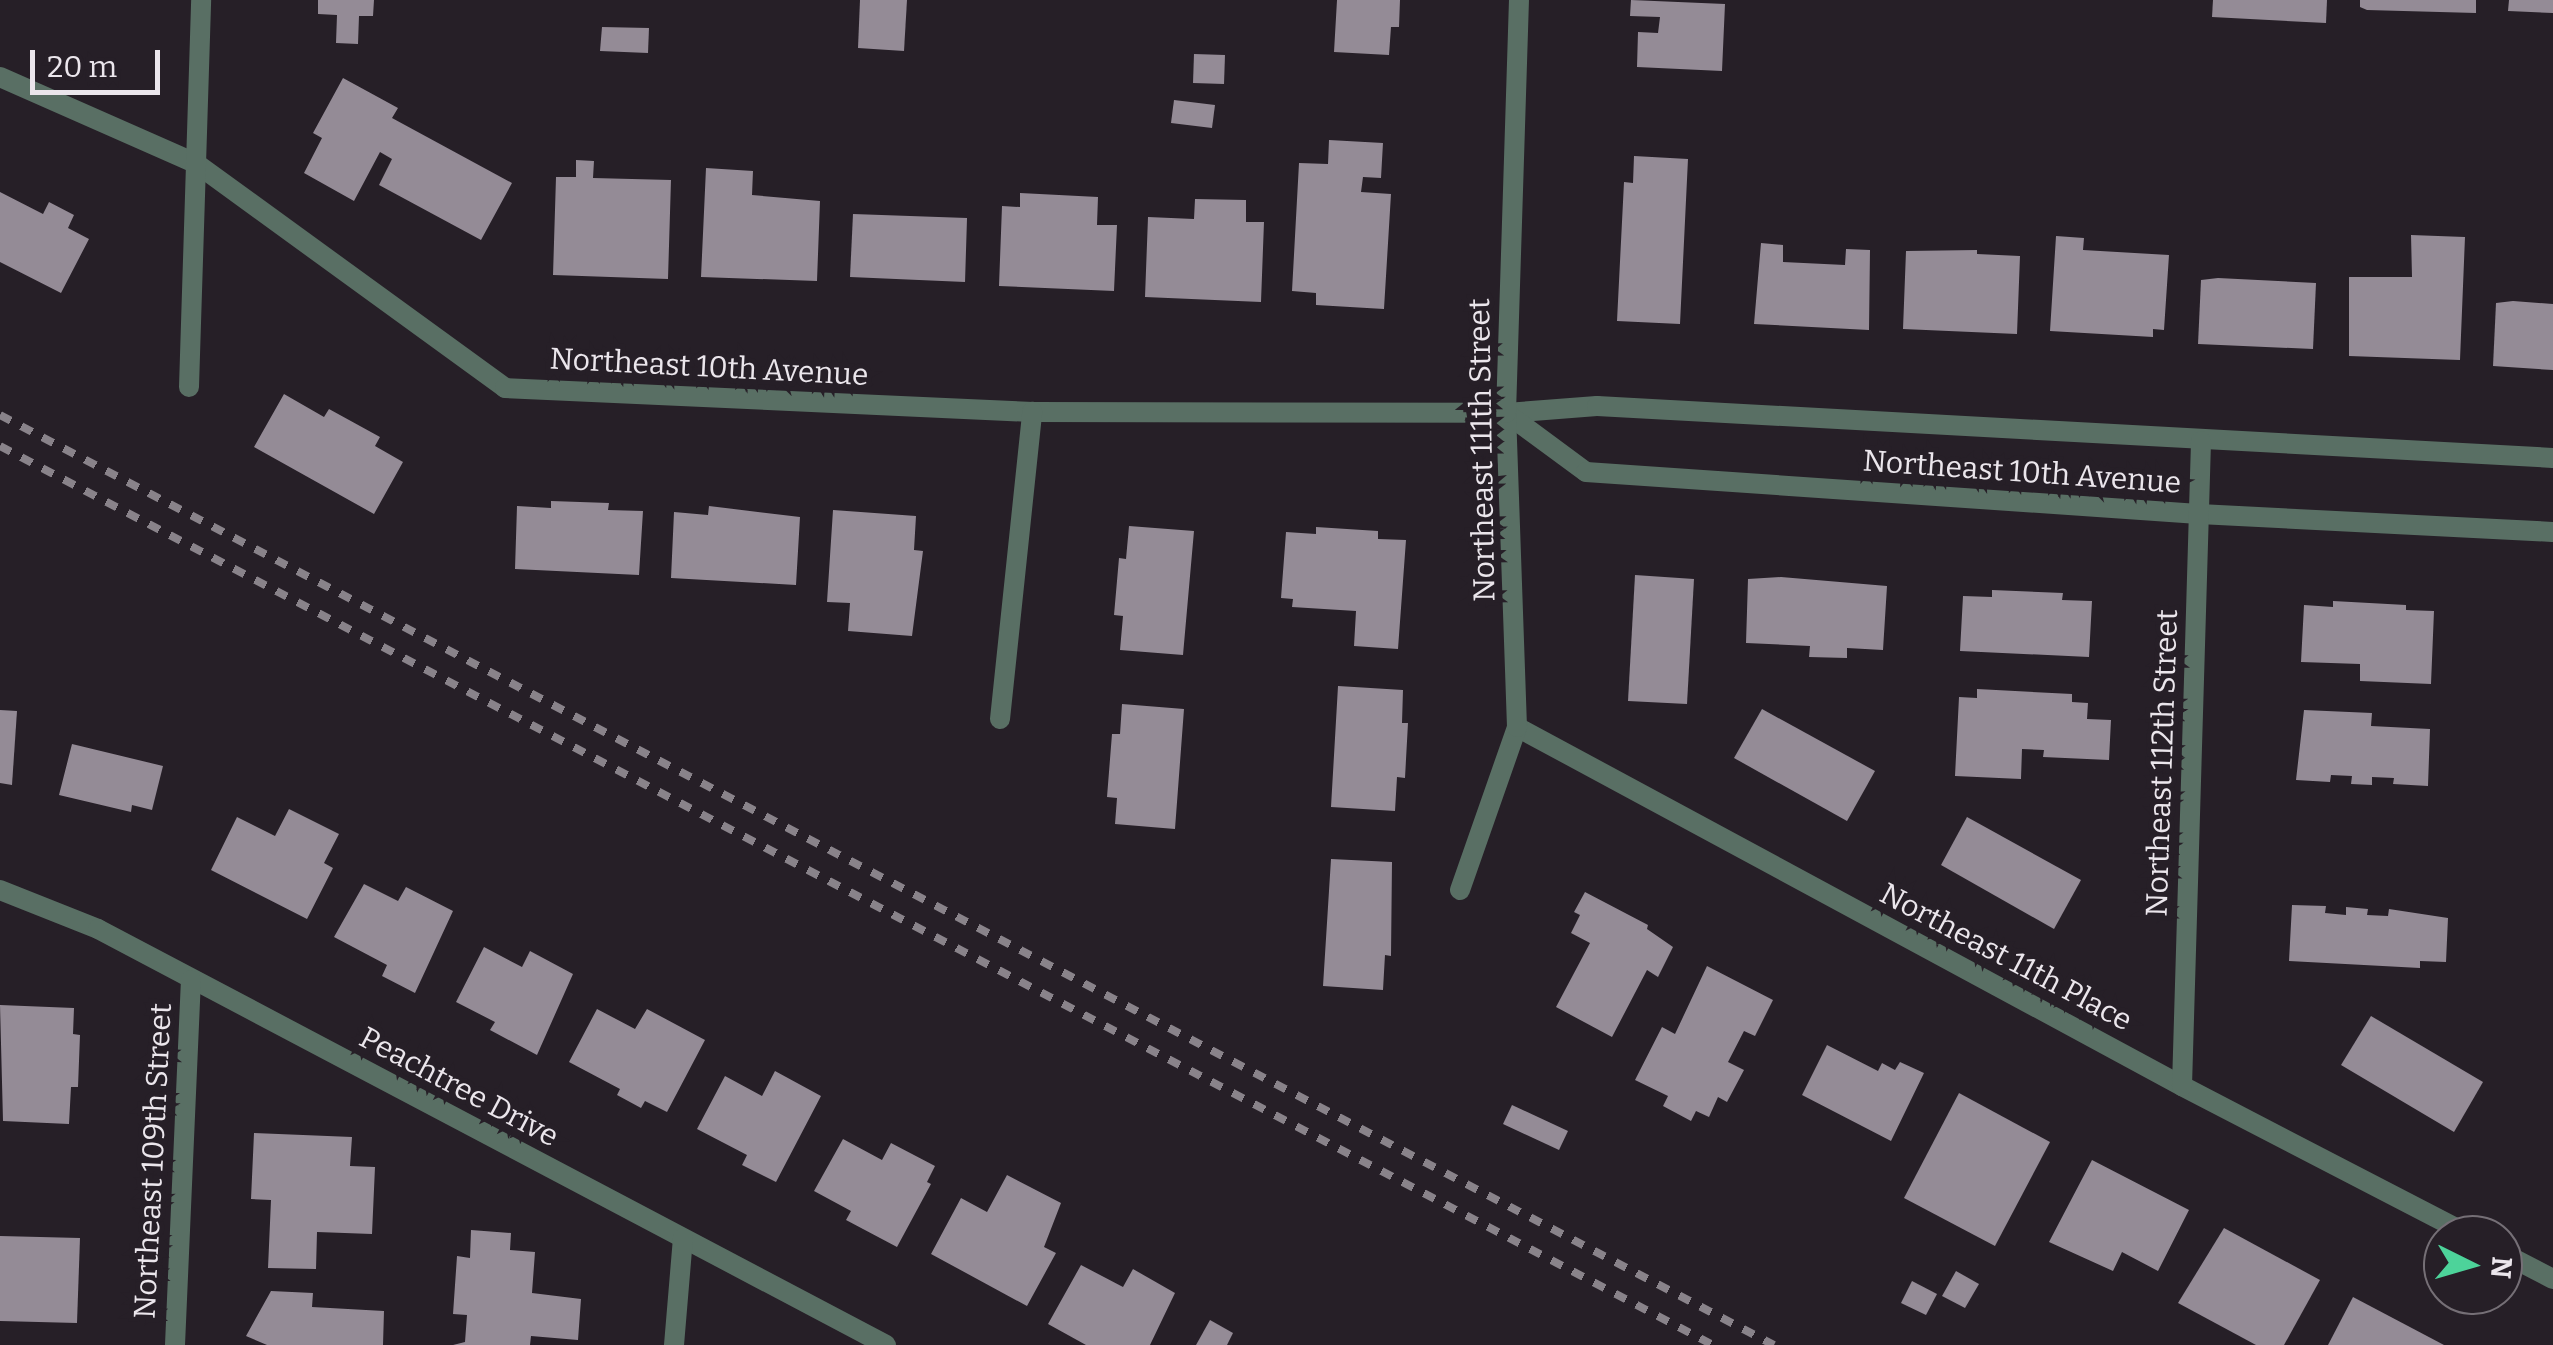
<!DOCTYPE html>
<style>
body{margin:0}
#map{position:relative;width:2553px;height:1345px;overflow:hidden;background:#261f27;font-family:Bitter,serif}
div>[style]{position:absolute}
.building>*{inset:0;background:#948b96}
.minor>*{height:20px;margin:-10px;padding:0 10px;transform-origin:10px;border-radius:10px;background:#596f64}
.rail>*{height:8px;margin-top:-4px;transform-origin:0;background:repeating-linear-gradient(90deg,#89838a 0 12px,transparent 0 24px)}
span{translate:-50% -50%;white-space:nowrap;text-align:center;line-height:1.15;-webkit-text-stroke:10px #261f27;paint-order:stroke}
.street-label{font-size:30px;color:#ebe6ec}
.north{position:absolute;left:2423px;top:1215px;width:100px;height:100px;box-sizing:border-box;background:#261f27;border:2px solid #756f76;border-radius:50%;rotate:95deg;font-size:28px;font-weight:700;line-height:40px;text-align:center;color:#ebe6ec}
.north::after{content:'';display:block;margin:auto;width:35px;height:45px;background:#4dd39a;clip-path:polygon(50% 0,100% 100%,50% 72%,0 100%)}
.scale{position:absolute;left:30px;top:50px;width:130px;height:45px;box-sizing:border-box;border:5px solid #ebe6ec;border-top:0;padding-left:12px;font-size:30px;line-height:35px;white-space:nowrap;color:#ebe6ec;-webkit-text-stroke:8px #261f27;paint-order:stroke}
</style>
<div id="map">
<div class="building">
<div style="clip-path:polygon(318px 0,374px 0,373px 16px,359px 16px,358px 44px,336px 43px,337px 15px,318px 14px)"></div>
<div style="clip-path:polygon(860px 0,907px 0,904px 51px,858px 48px)"></div>
<div style="clip-path:polygon(1337px 0,1400px 0,1399px 27px,1391px 27px,1389px 55px,1334px 52px)"></div>
<div style="clip-path:polygon(1631px 0,1725px 4px,1722px 71px,1637px 67px,1638px 32px,1658px 33px,1660px 17px,1630px 16px)"></div>
<div style="clip-path:polygon(2213px 0,2327px 0,2326px 23px,2212px 17px)"></div>
<div style="clip-path:polygon(2360px 0,2476px 0,2476px 13px,2367px 10px,2360px 7px)"></div>
<div style="clip-path:polygon(2509px 0,2553px 0,2553px 13px,2508px 11px)"></div>
<div style="clip-path:polygon(602px 27px,649px 28px,648px 53px,600px 51px)"></div>
<div style="clip-path:polygon(1194px 54px,1225px 55px,1224px 84px,1193px 83px)"></div>
<div style="clip-path:polygon(343px 78px,398px 108px,392px 118px,512px 183px,481px 240px,379px 185px,392px 159px,380px 152px,354px 201px,304px 173px,322px 138px,313px 133px)"></div>
<div style="clip-path:polygon(1174px 100px,1215px 105px,1212px 128px,1171px 123px)"></div>
<div style="clip-path:polygon(1329px 140px,1383px 143px,1381px 178px,1363px 177px,1361px 192px,1391px 194px,1384px 309px,1316px 305px,1316px 293px,1292px 291px,1299px 163px,1328px 164px)"></div>
<div style="clip-path:polygon(1634px 156px,1688px 159px,1680px 324px,1617px 321px,1624px 182px,1633px 183px)"></div>
<div style="clip-path:polygon(576px 160px,594px 161px,593px 178px,671px 180px,668px 279px,553px 275px,556px 177px,576px 177px)"></div>
<div style="clip-path:polygon(706px 168px,753px 171px,752px 195px,820px 201px,817px 281px,701px 277px)"></div>
<div style="clip-path:polygon(0 192px,43px 214px,49px 202px,74px 215px,68px 228px,89px 239px,61px 293px,0 262px)"></div>
<div style="clip-path:polygon(1020px 193px,1098px 197px,1097px 225px,1117px 225px,1114px 291px,999px 286px,1002px 206px,1020px 207px)"></div>
<div style="clip-path:polygon(1195px 199px,1246px 200px,1246px 222px,1264px 222px,1261px 302px,1145px 297px,1148px 217px,1194px 219px)"></div>
<div style="clip-path:polygon(853px 214px,967px 218px,965px 282px,850px 277px)"></div>
<div style="clip-path:polygon(2411px 235px,2465px 237px,2460px 360px,2349px 356px,2349px 277px,2412px 277px)"></div>
<div style="clip-path:polygon(2056px 236px,2084px 238px,2083px 250px,2169px 255px,2164px 330px,2153px 329px,2153px 337px,2050px 331px)"></div>
<div style="clip-path:polygon(1761px 243px,1783px 245px,1783px 262px,1845px 265px,1846px 249px,1870px 250px,1869px 330px,1754px 324px)"></div>
<div style="clip-path:polygon(1977px 250px,1977px 254px,2020px 256px,2017px 334px,1903px 329px,1906px 251px)"></div>
<div style="clip-path:polygon(2218px 278px,2316px 283px,2313px 349px,2198px 344px,2201px 280px)"></div>
<div style="clip-path:polygon(2513px 301px,2553px 304px,2553px 370px,2493px 366px,2496px 303px)"></div>
<div style="clip-path:polygon(284px 394px,324px 417px,329px 409px,380px 437px,375px 446px,403px 462px,374px 514px,254px 447px)"></div>
<div style="clip-path:polygon(551px 501px,609px 503px,608px 510px,643px 511px,639px 575px,515px 569px,517px 506px,551px 508px)"></div>
<div style="clip-path:polygon(709px 506px,800px 517px,796px 585px,671px 578px,674px 512px,708px 515px)"></div>
<div style="clip-path:polygon(833px 510px,916px 516px,914px 550px,923px 551px,912px 636px,848px 631px,850px 603px,827px 602px)"></div>
<div style="clip-path:polygon(1129px 526px,1194px 531px,1183px 655px,1120px 650px,1123px 616px,1114px 615px,1119px 558px,1126px 559px)"></div>
<div style="clip-path:polygon(1316px 527px,1378px 531px,1378px 539px,1406px 540px,1398px 649px,1354px 646px,1356px 611px,1292px 607px,1293px 599px,1281px 598px,1286px 532px,1316px 534px)"></div>
<div style="clip-path:polygon(1635px 575px,1694px 579px,1687px 704px,1628px 701px)"></div>
<div style="clip-path:polygon(1781px 577px,1887px 586px,1883px 650px,1847px 648px,1847px 658px,1809px 657px,1810px 646px,1746px 643px,1748px 579px)"></div>
<div style="clip-path:polygon(1992px 590px,2063px 593px,2062px 600px,2092px 601px,2089px 657px,1960px 651px,1963px 596px,1992px 597px)"></div>
<div style="clip-path:polygon(2333px 601px,2406px 605px,2406px 610px,2434px 611px,2431px 684px,2360px 681px,2360px 664px,2301px 662px,2304px 605px,2333px 607px)"></div>
<div style="clip-path:polygon(1338px 686px,1403px 690px,1402px 723px,1408px 723px,1405px 778px,1397px 777px,1395px 811px,1331px 807px)"></div>
<div style="clip-path:polygon(1977px 689px,2072px 694px,2072px 702px,2088px 703px,2087px 719px,2111px 720px,2109px 760px,2043px 757px,2044px 750px,2022px 749px,2021px 779px,1955px 776px,1959px 697px,1977px 698px)"></div>
<div style="clip-path:polygon(1122px 704px,1184px 709px,1175px 829px,1115px 824px,1117px 798px,1107px 797px,1112px 734px,1120px 734px)"></div>
<div style="clip-path:polygon(1762px 709px,1875px 771px,1847px 821px,1734px 758px)"></div>
<div style="clip-path:polygon(0 710px,17px 711px,12px 785px,0 783px)"></div>
<div style="clip-path:polygon(2304px 710px,2372px 713px,2371px 726px,2430px 729px,2428px 786px,2393px 784px,2394px 778px,2372px 777px,2372px 785px,2351px 784px,2352px 776px,2331px 775px,2330px 782px,2296px 780px)"></div>
<div style="clip-path:polygon(72px 744px,163px 766px,152px 810px,132px 805px,131px 812px,59px 795px)"></div>
<div style="clip-path:polygon(289px 809px,339px 834px,324px 863px,333px 868px,307px 919px,211px 870px,237px 817px,275px 836px)"></div>
<div style="clip-path:polygon(1967px 817px,2081px 880px,2054px 929px,1941px 865px)"></div>
<div style="clip-path:polygon(1331px 859px,1392px 862px,1391px 956px,1385px 955px,1383px 990px,1323px 986px)"></div>
<div style="clip-path:polygon(364px 884px,398px 901px,406px 887px,453px 911px,415px 993px,382px 976px,387px 965px,334px 937px)"></div>
<div style="clip-path:polygon(1585px 892px,1648px 925px,1647px 929px,1673px 947px,1658px 977px,1647px 970px,1612px 1037px,1556px 1007px,1590px 943px,1571px 933px,1580px 915px,1574px 912px)"></div>
<div style="clip-path:polygon(2292px 905px,2326px 906px,2325px 913px,2346px 915px,2346px 907px,2368px 909px,2367px 915px,2388px 916px,2389px 909px,2448px 918px,2446px 962px,2420px 961px,2420px 968px,2289px 961px)"></div>
<div style="clip-path:polygon(484px 947px,522px 967px,530px 951px,573px 974px,537px 1055px,490px 1030px,495px 1022px,456px 1002px)"></div>
<div style="clip-path:polygon(1707px 966px,1773px 1000px,1755px 1036px,1744px 1031px,1728px 1062px,1744px 1070px,1727px 1102px,1718px 1097px,1709px 1117px,1696px 1111px,1691px 1121px,1663px 1106px,1668px 1096px,1635px 1080px,1662px 1027px,1675px 1034px)"></div>
<div style="clip-path:polygon(0 1005px,74px 1008px,73px 1034px,80px 1035px,78px 1087px,71px 1087px,69px 1124px,3px 1121px)"></div>
<div style="clip-path:polygon(597px 1009px,635px 1029px,647px 1009px,705px 1040px,667px 1112px,645px 1101px,641px 1108px,617px 1095px,620px 1089px,569px 1062px)"></div>
<div style="clip-path:polygon(2371px 1016px,2483px 1082px,2454px 1132px,2341px 1065px)"></div>
<div style="clip-path:polygon(1827px 1045px,1878px 1071px,1882px 1063px,1895px 1070px,1900px 1062px,1924px 1073px,1891px 1141px,1802px 1095px)"></div>
<div style="clip-path:polygon(775px 1071px,821px 1096px,776px 1182px,742px 1165px,747px 1155px,697px 1129px,725px 1076px,762px 1096px)"></div>
<div style="clip-path:polygon(1959px 1093px,2050px 1142px,1995px 1246px,1904px 1198px)"></div>
<div style="clip-path:polygon(1512px 1105px,1568px 1131px,1559px 1150px,1503px 1124px)"></div>
<div style="clip-path:polygon(254px 1133px,352px 1137px,350px 1166px,375px 1167px,372px 1234px,317px 1232px,316px 1269px,268px 1268px,271px 1200px,251px 1199px)"></div>
<div style="clip-path:polygon(843px 1139px,882px 1160px,891px 1143px,935px 1166px,927px 1182px,931px 1184px,897px 1247px,846px 1220px,851px 1211px,814px 1191px)"></div>
<div style="clip-path:polygon(2092px 1160px,2189px 1210px,2158px 1271px,2122px 1252px,2113px 1271px,2049px 1242px)"></div>
<div style="clip-path:polygon(1007px 1175px,1061px 1203px,1044px 1247px,1056px 1253px,1027px 1306px,931px 1254px,961px 1198px,987px 1212px)"></div>
<div style="clip-path:polygon(2224px 1228px,2320px 1280px,2284px 1345px,2256px 1345px,2178px 1303px)"></div>
<div style="clip-path:polygon(471px 1230px,511px 1233px,510px 1250px,535px 1252px,532px 1293px,581px 1299px,578px 1340px,531px 1336px,530px 1345px,453px 1345px,465px 1342px,467px 1315px,453px 1314px,457px 1256px,470px 1258px)"></div>
<div style="clip-path:polygon(0 1236px,80px 1238px,77px 1323px,0 1321px)"></div>
<div style="clip-path:polygon(1081px 1265px,1123px 1287px,1133px 1269px,1175px 1293px,1150px 1345px,1086px 1345px,1048px 1324px)"></div>
<div style="clip-path:polygon(1956px 1271px,1979px 1284px,1965px 1308px,1942px 1296px)"></div>
<div style="clip-path:polygon(1912px 1281px,1937px 1294px,1926px 1315px,1901px 1303px)"></div>
<div style="clip-path:polygon(271px 1291px,313px 1293px,312px 1307px,384px 1311px,383px 1345px,267px 1345px,246px 1336px)"></div>
<div style="clip-path:polygon(2353px 1297px,2444px 1345px,2328px 1345px)"></div>
<div style="clip-path:polygon(1210px 1320px,1233px 1333px,1227px 1345px,1196px 1345px)"></div>
</div>
<div class="minor">
<div style="left:0;top:77px;width:215px;rotate:23.8deg"></div>
<div style="left:197px;top:164px;width:381px;rotate:36deg"></div>
<div style="left:505px;top:388px;width:528px;rotate:2.61deg"></div>
<div style="left:1032px;top:412px;width:474px;rotate:0.1deg"></div>
<div style="left:1506px;top:413px;width:91px;rotate:-4.4deg"></div>
<div style="left:1597px;top:406px;width:957px;rotate:3.11deg"></div>
<div style="left:189px;top:387px;width:387px;rotate:-88.2deg"></div>
<div style="left:1506px;top:413px;width:99px;rotate:36.4deg"></div>
<div style="left:1586px;top:472px;width:614px;rotate:3.92deg"></div>
<div style="left:2199px;top:514px;width:354px;rotate:2.9deg"></div>
<div style="left:1000px;top:719px;width:309px;rotate:-84deg"></div>
<div style="left:1517px;top:727px;width:756px;rotate:28.36deg"></div>
<div style="left:2182px;top:1086px;width:323px;rotate:27.4deg"></div>
<div style="left:0;top:890px;width:105px;rotate:21.7deg"></div>
<div style="left:98px;top:929px;width:891px;rotate:27.83deg"></div>
<div style="left:1460px;top:890px;width:173px;rotate:-70.7deg"></div>
<div style="left:1517px;top:727px;width:314px;rotate:-92deg"></div>
<div style="left:1506px;top:413px;width:413px;rotate:-88.2deg"></div>
<div style="left:2182px;top:1086px;width:645px;rotate:-88.31deg"></div>
<div style="left:2503px;top:1253px;width:56px;rotate:27.5deg"></div>
<div style="left:175px;top:1345px;width:365px;rotate:-87.5deg"></div>
<div style="left:674px;top:1345px;width:107px;rotate:-85.2deg"></div>
</div>
<div class="rail">
<div style="left:0;top:415px;width:2003px;rotate:27.67deg"></div>
<div style="left:0;top:446px;width:1935px;rotate:27.69deg"></div>
</div>
<div class="street-label">
<span style="left:709px;top:367px;rotate:3deg">Northeast 10th Avenue</span>
<span style="left:1482px;top:450px;rotate:-91deg">Northeast 111th Street</span>
<span style="left:2022px;top:472px;rotate:4deg">Northeast 10th Avenue</span>
<span style="left:2162px;top:763px;rotate:-88deg">Northeast 112th Street</span>
<span style="left:2006px;top:957px;rotate:28deg">Northeast 11th Place</span>
<span style="left:459px;top:1087px;rotate:28deg">Peachtree Drive</span>
<span style="left:153px;top:1161px;rotate:-87deg">Northeast 109th Street</span>
</div>
<div class="north">N</div>
<div class="scale">20 m</div>
</div>
